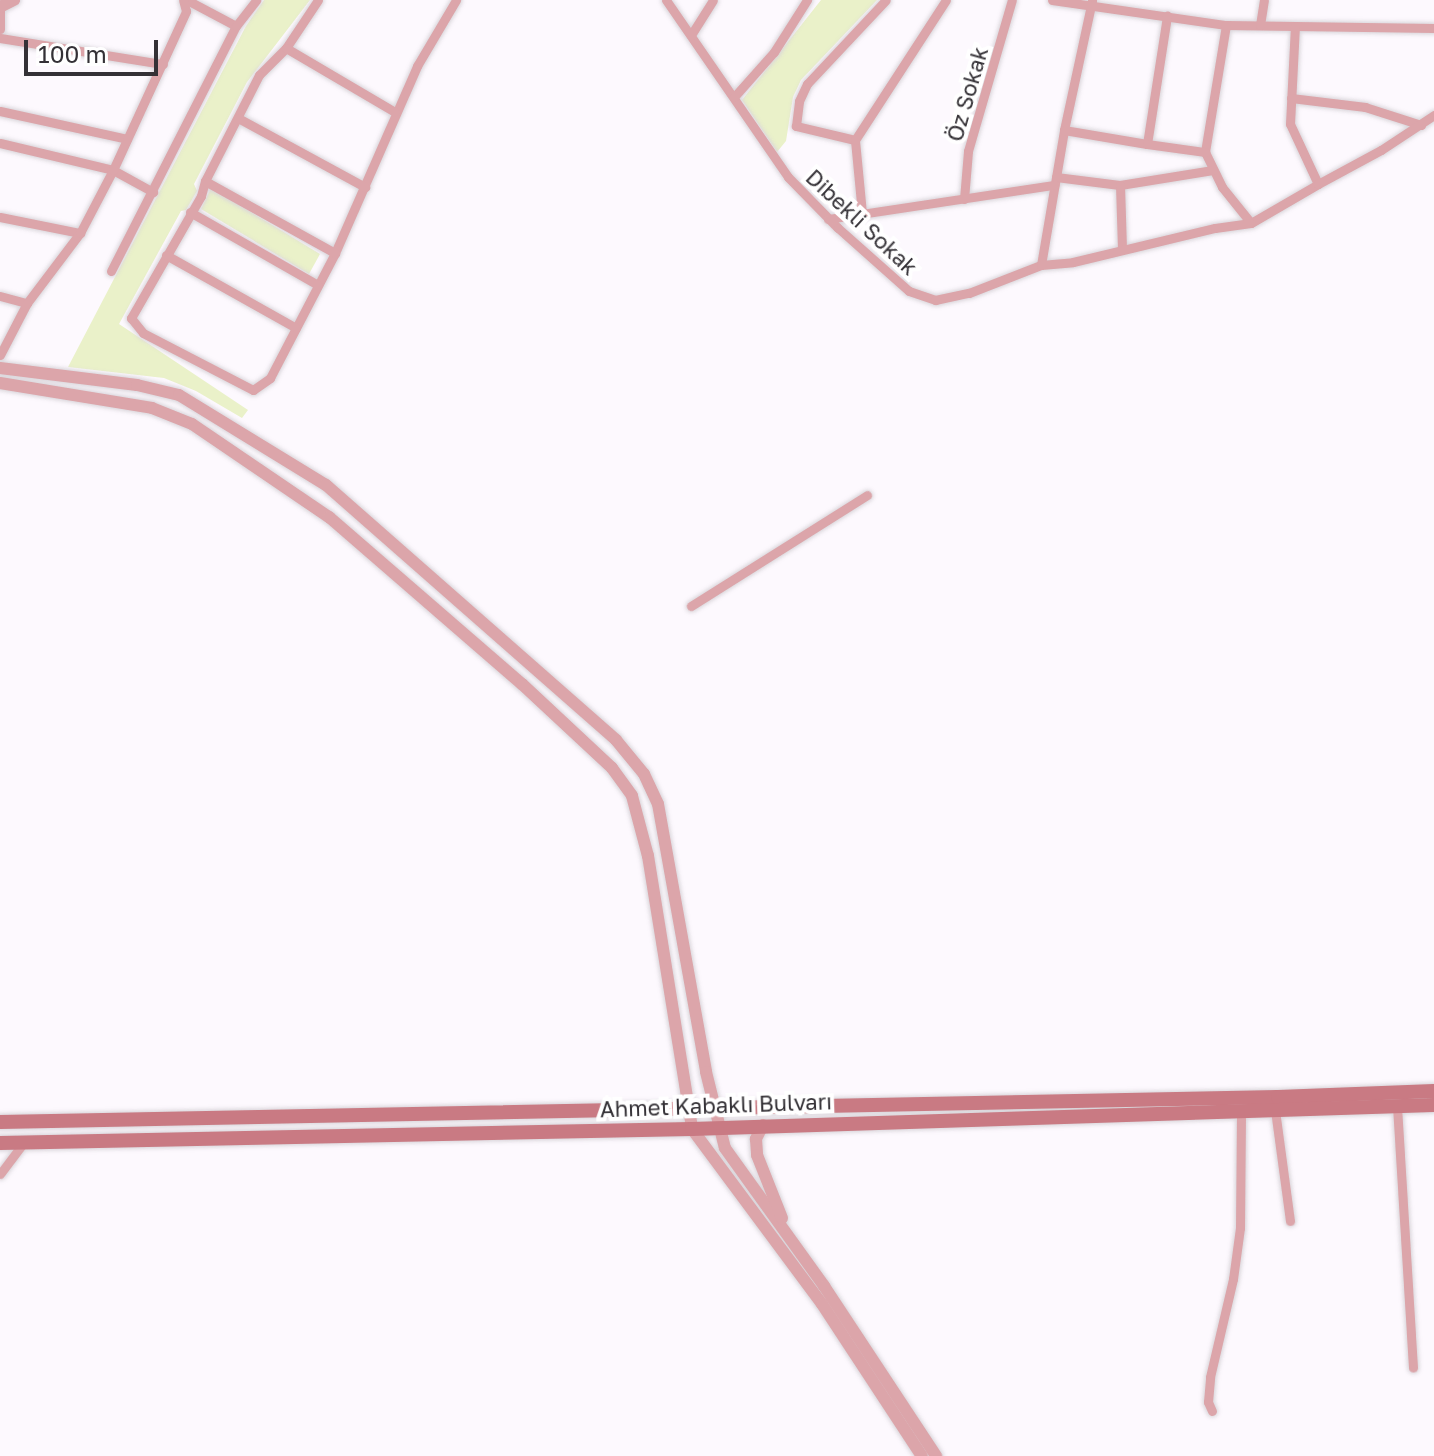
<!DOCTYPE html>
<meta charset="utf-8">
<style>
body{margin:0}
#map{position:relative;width:1434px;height:1456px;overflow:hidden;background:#fdf9fe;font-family:"Golos Text",sans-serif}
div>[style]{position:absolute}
.green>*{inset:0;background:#eaf1c9}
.roads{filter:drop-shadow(0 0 2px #d9d5da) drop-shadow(0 0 2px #d9d5da)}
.minor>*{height:9px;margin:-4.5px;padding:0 4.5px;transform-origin:4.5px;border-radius:4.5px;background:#dca5aa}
.tertiary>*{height:12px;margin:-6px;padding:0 6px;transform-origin:6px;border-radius:6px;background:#dca5aa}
.secondary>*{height:14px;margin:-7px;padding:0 7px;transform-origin:7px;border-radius:7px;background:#c97a83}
span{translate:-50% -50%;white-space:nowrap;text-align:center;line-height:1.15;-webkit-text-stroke:8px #fff;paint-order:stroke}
.street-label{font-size:22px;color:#343136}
.scale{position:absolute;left:24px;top:40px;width:134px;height:36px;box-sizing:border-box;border:4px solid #343136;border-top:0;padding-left:10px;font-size:24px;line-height:28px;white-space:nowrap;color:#343136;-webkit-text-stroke:6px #fff;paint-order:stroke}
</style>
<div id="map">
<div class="green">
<div style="clip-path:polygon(264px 0,310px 0,247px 82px,194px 184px,197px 191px,186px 210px,181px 211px,119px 324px,248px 410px,242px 418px,196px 391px,164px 378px,68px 367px,246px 26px)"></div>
<div style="clip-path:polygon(821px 0,877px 0,801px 80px,793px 97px,786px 141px,777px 152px,742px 100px)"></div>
<div style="clip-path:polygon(211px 188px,320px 254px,309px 274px,201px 209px)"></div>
</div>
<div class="roads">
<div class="minor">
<div style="left:187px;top:0;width:55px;rotate:28deg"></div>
<div style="left:318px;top:0;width:58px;rotate:123.7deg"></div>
<div style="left:286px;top:48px;width:38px;rotate:135deg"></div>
<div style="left:259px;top:75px;width:119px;rotate:117deg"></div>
<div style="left:205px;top:181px;width:16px;rotate:105deg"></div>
<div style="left:201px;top:196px;width:141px;rotate:119.8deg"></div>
<div style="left:131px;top:318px;width:19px;rotate:51deg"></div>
<div style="left:143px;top:333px;width:124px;rotate:27.4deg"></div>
<div style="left:253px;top:390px;width:21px;rotate:-35deg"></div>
<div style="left:270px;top:378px;width:141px;rotate:-62.5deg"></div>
<div style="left:335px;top:253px;width:204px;rotate:-66.3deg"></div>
<div style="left:417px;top:66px;width:77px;rotate:-59.4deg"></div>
<div style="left:666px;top:0;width:215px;rotate:55.4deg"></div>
<div style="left:788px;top:177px;width:71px;rotate:45.6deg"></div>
<div style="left:838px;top:228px;width:95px;rotate:41.6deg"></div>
<div style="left:909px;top:291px;width:28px;rotate:19deg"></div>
<div style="left:935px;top:300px;width:35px;rotate:-12deg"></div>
<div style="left:969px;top:293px;width:77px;rotate:-21.3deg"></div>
<div style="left:1041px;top:265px;width:137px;rotate:-80.3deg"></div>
<div style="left:1064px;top:130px;width:133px;rotate:-77.8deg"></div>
<div style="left:1052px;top:0;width:176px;rotate:8.2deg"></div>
<div style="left:1226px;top:25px;width:208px;rotate:0.8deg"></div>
<div style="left:1226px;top:25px;width:129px;rotate:99.4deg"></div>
<div style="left:1205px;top:152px;width:39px;rotate:64deg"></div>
<div style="left:1222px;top:187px;width:46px;rotate:51.1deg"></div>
<div style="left:1251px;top:223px;width:78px;rotate:-30.2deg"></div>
<div style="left:1318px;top:184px;width:66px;rotate:-115deg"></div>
<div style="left:1290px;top:124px;width:98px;rotate:-87.1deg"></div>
<div style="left:1260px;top:25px;width:25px;rotate:-81deg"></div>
<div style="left:0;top:29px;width:23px;rotate:-90deg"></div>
<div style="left:691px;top:35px;width:41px;rotate:-57.8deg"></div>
<div style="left:0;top:38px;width:165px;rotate:9.1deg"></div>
<div style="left:286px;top:48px;width:126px;rotate:30.4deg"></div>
<div style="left:734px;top:97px;width:60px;rotate:-48.4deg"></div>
<div style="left:774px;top:52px;width:62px;rotate:-57.6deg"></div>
<div style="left:1291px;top:98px;width:75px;rotate:6.9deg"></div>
<div style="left:1365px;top:107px;width:59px;rotate:17.8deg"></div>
<div style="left:0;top:111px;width:130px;rotate:12.4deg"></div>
<div style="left:238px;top:118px;width:145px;rotate:28.5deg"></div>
<div style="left:1064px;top:130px;width:84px;rotate:9.6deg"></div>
<div style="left:1147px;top:144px;width:130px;rotate:-81.1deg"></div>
<div style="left:855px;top:140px;width:61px;rotate:-166.7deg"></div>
<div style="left:796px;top:126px;width:25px;rotate:-83deg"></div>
<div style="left:799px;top:101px;width:19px;rotate:-65deg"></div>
<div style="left:807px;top:84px;width:115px;rotate:-46.8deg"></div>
<div style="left:0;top:143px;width:116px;rotate:13.4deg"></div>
<div style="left:113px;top:170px;width:46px;rotate:28.8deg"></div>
<div style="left:1147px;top:144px;width:59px;rotate:7.9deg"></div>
<div style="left:1056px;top:177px;width:64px;rotate:7.1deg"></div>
<div style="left:1120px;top:185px;width:94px;rotate:-9.2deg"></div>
<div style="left:205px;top:181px;width:149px;rotate:29deg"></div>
<div style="left:1318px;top:184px;width:72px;rotate:-28.4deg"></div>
<div style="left:1381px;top:150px;width:64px;rotate:-33.4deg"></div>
<div style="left:1120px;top:185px;width:65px;rotate:88.2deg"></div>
<div style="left:964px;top:199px;width:48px;rotate:-85.2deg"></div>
<div style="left:968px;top:151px;width:157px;rotate:-73.8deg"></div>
<div style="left:190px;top:212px;width:147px;rotate:29.7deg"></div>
<div style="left:862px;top:213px;width:73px;rotate:-95.5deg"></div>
<div style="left:855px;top:140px;width:167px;rotate:-57deg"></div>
<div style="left:0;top:217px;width:82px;rotate:11.3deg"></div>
<div style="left:828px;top:219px;width:229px;rotate:-8.6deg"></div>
<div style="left:166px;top:255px;width:149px;rotate:29.3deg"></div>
<div style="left:1041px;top:265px;width:32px;rotate:-5deg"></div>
<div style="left:1073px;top:262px;width:146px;rotate:-13.5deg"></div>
<div style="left:1215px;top:228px;width:36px;rotate:-8deg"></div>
<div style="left:111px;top:271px;width:275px;rotate:-63deg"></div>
<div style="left:236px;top:26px;width:33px;rotate:-52deg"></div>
<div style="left:0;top:296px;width:28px;rotate:15deg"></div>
<div style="left:0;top:355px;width:59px;rotate:-62.6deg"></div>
<div style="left:27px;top:303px;width:88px;rotate:-52.9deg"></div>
<div style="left:80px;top:233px;width:71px;rotate:-62.4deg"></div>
<div style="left:113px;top:170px;width:175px;rotate:-65.3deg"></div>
<div style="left:186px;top:11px;width:11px;rotate:-105deg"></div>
<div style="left:691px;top:606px;width:208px;rotate:-32.2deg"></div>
<div style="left:1397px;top:1106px;width:262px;rotate:86.5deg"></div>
<div style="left:1275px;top:1110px;width:112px;rotate:82.3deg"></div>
<div style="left:0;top:1174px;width:39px;rotate:-53deg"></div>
<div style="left:1212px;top:1411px;width:10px;rotate:-114deg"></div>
<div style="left:1208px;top:1402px;width:25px;rotate:-85deg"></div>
<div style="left:1210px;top:1377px;width:101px;rotate:-76.8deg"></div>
<div style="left:1233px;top:1279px;width:51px;rotate:-82.2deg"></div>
<div style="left:1240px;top:1228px;width:116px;rotate:-89.5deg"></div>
</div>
<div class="tertiary">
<div style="left:0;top:7px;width:16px;rotate:-27deg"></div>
<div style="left:0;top:368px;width:138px;rotate:7.1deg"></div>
<div style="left:137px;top:385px;width:43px;rotate:13.4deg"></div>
<div style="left:179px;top:395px;width:172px;rotate:31.5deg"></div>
<div style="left:326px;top:485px;width:386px;rotate:41.3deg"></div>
<div style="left:616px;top:740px;width:44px;rotate:50.5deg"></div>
<div style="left:644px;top:774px;width:33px;rotate:65deg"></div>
<div style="left:658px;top:804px;width:272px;rotate:79.8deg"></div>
<div style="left:706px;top:1072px;width:78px;rotate:76deg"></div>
<div style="left:725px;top:1148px;width:170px;rotate:54.3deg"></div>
<div style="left:824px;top:1286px;width:204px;rotate:56.6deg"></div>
<div style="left:0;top:383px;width:154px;rotate:9.3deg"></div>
<div style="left:152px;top:408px;width:43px;rotate:21.8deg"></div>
<div style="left:192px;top:424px;width:166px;rotate:34.2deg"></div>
<div style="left:329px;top:517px;width:255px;rotate:40.9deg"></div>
<div style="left:522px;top:684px;width:123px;rotate:43deg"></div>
<div style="left:612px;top:768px;width:34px;rotate:54deg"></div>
<div style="left:632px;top:796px;width:62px;rotate:75.1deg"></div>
<div style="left:648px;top:856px;width:277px;rotate:80.8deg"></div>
<div style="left:692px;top:1129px;width:218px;rotate:53.4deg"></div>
<div style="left:822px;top:1304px;width:182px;rotate:56.7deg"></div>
<div style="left:763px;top:1125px;width:16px;rotate:117deg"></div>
<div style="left:756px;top:1139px;width:16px;rotate:86deg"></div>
<div style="left:757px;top:1155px;width:68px;rotate:68.4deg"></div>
</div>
<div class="secondary">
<div style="left:0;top:1122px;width:1278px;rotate:-1.12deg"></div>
<div style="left:1278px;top:1097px;width:156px;rotate:-2.2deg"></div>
<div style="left:0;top:1143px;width:692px;rotate:-1.16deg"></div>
<div style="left:692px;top:1129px;width:742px;rotate:-1.85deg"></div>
</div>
</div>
<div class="street-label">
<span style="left:967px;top:94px;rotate:-74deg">Öz Sokak</span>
<span style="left:862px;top:222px;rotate:43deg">Dibekli Sokak</span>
<span style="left:716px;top:1105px;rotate:-2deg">Ahmet Kabaklı Bulvarı</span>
</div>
<div class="scale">100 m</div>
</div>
